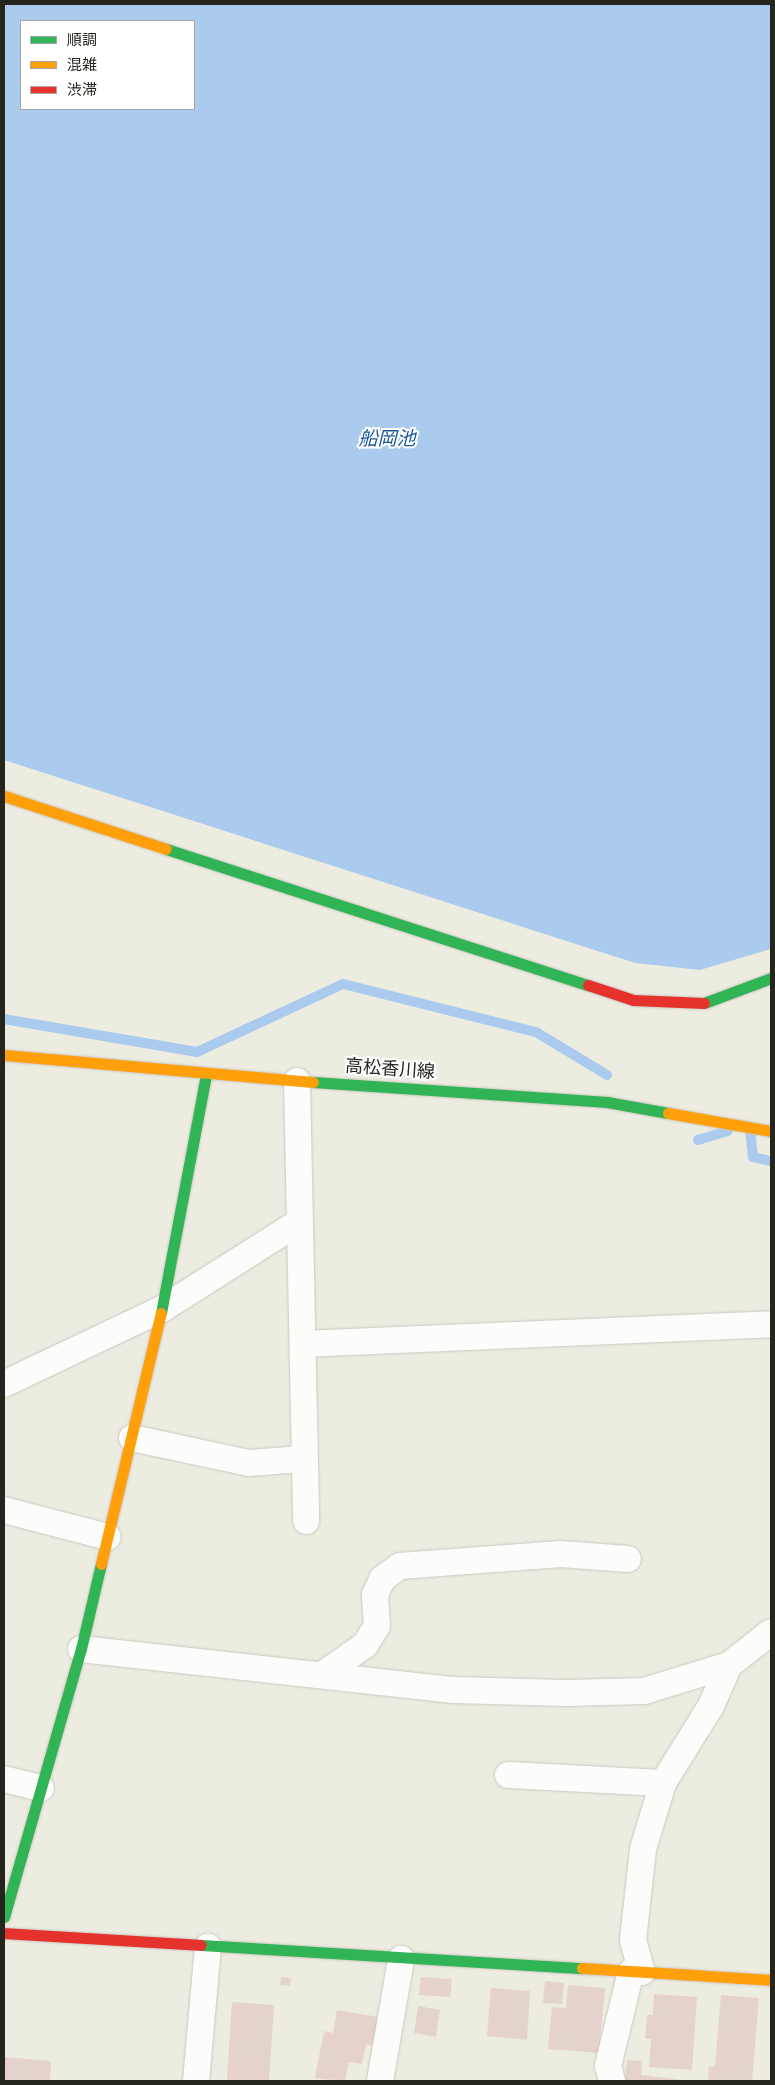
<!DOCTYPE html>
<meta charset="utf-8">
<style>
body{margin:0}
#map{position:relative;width:775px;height:2085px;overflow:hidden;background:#edece1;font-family:"Source Sans 3","Noto Sans JP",sans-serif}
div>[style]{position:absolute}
.water>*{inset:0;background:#aacbee}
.stream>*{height:10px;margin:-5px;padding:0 5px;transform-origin:5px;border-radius:5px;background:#aacbee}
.building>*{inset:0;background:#e5d2cc}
.roads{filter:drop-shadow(0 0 1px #cac8c0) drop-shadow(0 0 1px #cac8c0)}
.street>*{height:26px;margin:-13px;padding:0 13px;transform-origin:13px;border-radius:13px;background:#fcfcfa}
.fast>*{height:11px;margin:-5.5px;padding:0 5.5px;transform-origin:5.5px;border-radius:5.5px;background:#30b455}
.slow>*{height:11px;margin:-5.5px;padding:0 5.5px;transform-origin:5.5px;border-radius:5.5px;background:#ff9f0a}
.jam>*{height:11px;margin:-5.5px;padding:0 5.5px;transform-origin:5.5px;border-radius:5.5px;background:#e5322d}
span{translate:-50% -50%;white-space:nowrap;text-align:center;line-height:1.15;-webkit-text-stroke:4px #fff;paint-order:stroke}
.street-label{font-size:18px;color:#25241d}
.water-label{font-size:19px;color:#1d5996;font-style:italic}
.frame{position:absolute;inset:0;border:5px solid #25241d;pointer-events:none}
.legend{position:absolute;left:20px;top:20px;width:175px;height:90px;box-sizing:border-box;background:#fff;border:1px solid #a8a7a5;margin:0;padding:6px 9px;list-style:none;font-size:15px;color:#25241d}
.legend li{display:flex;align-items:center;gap:10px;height:25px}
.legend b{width:25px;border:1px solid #a8a7a5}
</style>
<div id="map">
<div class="water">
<div style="clip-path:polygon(evenodd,4px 4px,771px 4px,771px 949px,700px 970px,635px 963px,4px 760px,4px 4px,21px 21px,194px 21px,194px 109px,21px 109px,21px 21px)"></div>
</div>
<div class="stream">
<div style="left:4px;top:1019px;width:196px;rotate:9.7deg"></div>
<div style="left:197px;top:1052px;width:161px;rotate:-25deg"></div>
<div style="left:343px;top:984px;width:199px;rotate:14deg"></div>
<div style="left:536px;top:1032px;width:83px;rotate:31.2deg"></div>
<div style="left:750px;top:1129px;width:28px;rotate:84deg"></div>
<div style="left:753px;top:1157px;width:18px;rotate:13deg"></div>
<div style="left:698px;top:1140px;width:31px;rotate:-17deg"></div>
</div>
<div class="building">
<div style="clip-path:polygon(281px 1977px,291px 1978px,290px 1986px,280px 1985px)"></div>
<div style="clip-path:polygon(421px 1977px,452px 1979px,450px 1997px,419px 1995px)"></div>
<div style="clip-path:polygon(545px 1981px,564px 1983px,562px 2004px,543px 2003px)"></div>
<div style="clip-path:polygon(568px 1985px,605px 1988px,599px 2053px,548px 2049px,552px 2007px,566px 2008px)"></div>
<div style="clip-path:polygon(491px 1988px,530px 1991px,527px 2040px,487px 2036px)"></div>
<div style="clip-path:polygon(654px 1994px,697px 1997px,692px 2070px,649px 2067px,651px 2039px,645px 2039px,647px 2015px,653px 2015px)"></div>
<div style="clip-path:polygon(721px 1995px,759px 1998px,752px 2081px,708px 2081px,709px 2066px,715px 2067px)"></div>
<div style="clip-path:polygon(232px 2002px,274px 2005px,269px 2081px,227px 2081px)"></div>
<div style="clip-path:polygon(418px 2006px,440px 2010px,436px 2037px,414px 2033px)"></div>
<div style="clip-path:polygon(337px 2010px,379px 2017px,375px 2046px,366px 2044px,362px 2064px,349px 2062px,345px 2081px,315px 2078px,324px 2031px,333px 2033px)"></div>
<div style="clip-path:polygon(4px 2057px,51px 2061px,50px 2081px,4px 2081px)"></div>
<div style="clip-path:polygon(627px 2060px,642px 2061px,641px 2075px,690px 2081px,625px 2081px)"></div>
</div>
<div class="roads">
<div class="street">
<div style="left:297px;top:1081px;width:440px;rotate:88.8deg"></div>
<div style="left:303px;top:1344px;width:468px;rotate:-2.4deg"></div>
<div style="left:4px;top:1384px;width:175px;rotate:-25.4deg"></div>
<div style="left:162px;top:1309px;width:162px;rotate:-32.4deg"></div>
<div style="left:132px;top:1438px;width:120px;rotate:12.1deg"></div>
<div style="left:249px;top:1463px;width:53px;rotate:-4.3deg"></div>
<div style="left:4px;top:1510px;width:107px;rotate:14.6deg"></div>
<div style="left:81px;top:1649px;width:375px;rotate:6.3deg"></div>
<div style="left:454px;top:1690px;width:110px;rotate:1.6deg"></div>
<div style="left:564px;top:1693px;width:80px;rotate:-1.4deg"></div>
<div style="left:644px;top:1691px;width:89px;rotate:-17deg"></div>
<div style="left:325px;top:1673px;width:49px;rotate:-35deg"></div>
<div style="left:365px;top:1645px;width:22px;rotate:-58deg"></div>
<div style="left:377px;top:1626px;width:31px;rotate:-94deg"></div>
<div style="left:375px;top:1595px;width:17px;rotate:-66deg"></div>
<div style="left:382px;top:1579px;width:22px;rotate:-36deg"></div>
<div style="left:400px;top:1566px;width:161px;rotate:-4.3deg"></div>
<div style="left:561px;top:1554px;width:67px;rotate:4.3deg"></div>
<div style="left:508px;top:1775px;width:155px;rotate:3deg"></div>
<div style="left:4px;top:1779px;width:38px;rotate:14deg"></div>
<div style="left:642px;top:1972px;width:33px;rotate:-106deg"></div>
<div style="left:633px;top:1940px;width:92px;rotate:-83.7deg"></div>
<div style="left:643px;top:1849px;width:69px;rotate:-73.1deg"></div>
<div style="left:663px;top:1783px;width:91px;rotate:-58.1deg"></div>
<div style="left:711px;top:1706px;width:45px;rotate:-66.3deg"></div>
<div style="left:729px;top:1665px;width:53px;rotate:-38.2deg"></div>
<div style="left:196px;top:2081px;width:135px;rotate:-84.9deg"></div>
<div style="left:380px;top:2081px;width:124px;rotate:-80.2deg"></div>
<div style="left:612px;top:2081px;width:16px;rotate:-105deg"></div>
<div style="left:608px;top:2066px;width:97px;rotate:-76.3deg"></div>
</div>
<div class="fast">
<div style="left:166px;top:849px;width:443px;rotate:17.9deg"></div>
<div style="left:704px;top:1003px;width:72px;rotate:-20.5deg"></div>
<div style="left:313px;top:1082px;width:295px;rotate:3.9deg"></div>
<div style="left:607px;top:1102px;width:62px;rotate:10.2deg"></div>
<div style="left:161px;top:1313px;width:242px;rotate:-79.3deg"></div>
<div style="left:4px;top:1917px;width:279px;rotate:-74deg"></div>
<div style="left:81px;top:1649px;width:87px;rotate:-76.8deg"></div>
<div style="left:201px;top:1945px;width:382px;rotate:3.5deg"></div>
</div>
<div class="slow">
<div style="left:4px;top:796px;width:170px;rotate:18.1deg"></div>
<div style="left:4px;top:1055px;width:310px;rotate:5deg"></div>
<div style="left:668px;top:1113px;width:105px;rotate:9.9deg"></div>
<div style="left:101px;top:1564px;width:258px;rotate:-76.6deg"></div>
<div style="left:582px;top:1968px;width:189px;rotate:3.6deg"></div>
</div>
<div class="jam">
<div style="left:588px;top:985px;width:47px;rotate:18.4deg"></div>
<div style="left:633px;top:1000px;width:71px;rotate:2.4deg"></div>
<div style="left:4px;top:1933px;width:197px;rotate:3.5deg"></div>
</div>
</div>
<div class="street-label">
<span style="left:390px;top:1070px;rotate:4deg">高松香川線</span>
</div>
<div class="water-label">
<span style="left:387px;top:440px">船岡池</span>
</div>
<div class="frame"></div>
<ul class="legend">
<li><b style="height:6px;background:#30b455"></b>順調</li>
<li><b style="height:6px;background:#ff9f0a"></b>混雑</li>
<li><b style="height:6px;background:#e5322d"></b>渋滞</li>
</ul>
</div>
